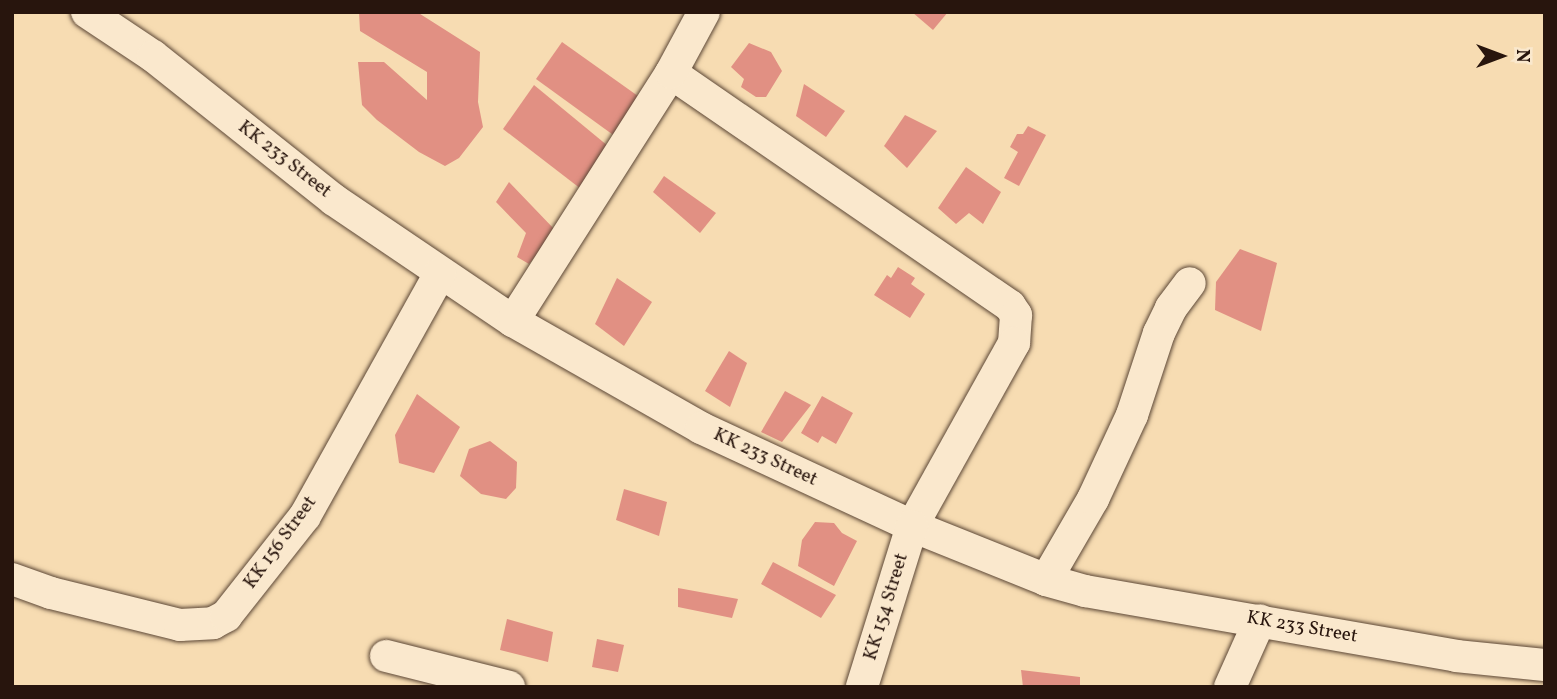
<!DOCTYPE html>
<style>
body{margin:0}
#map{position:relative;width:1557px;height:699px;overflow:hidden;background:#f7dcb2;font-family:Vollkorn,serif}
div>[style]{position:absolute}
.building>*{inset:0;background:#e19083}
.roads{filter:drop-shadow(0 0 2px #5c4736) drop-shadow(0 0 2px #5c4736)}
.minor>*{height:32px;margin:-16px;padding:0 16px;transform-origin:16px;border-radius:16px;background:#fae8cd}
span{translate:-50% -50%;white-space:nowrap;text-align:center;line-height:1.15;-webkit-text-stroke:5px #fae8cd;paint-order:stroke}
.street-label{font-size:19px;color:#28150d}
.frame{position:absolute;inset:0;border:14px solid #28150d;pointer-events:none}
.north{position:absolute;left:1466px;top:21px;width:70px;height:70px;-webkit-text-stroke:5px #fae8cd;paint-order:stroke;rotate:90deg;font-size:19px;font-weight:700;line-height:28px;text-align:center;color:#28150d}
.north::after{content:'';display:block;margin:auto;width:24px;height:32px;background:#28150d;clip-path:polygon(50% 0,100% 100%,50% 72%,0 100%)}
</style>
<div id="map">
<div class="building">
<div style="clip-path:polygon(359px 12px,417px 12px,480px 52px,478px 102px,483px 127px,459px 158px,445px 166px,419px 152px,377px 120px,362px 105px,358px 62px,384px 62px,427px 100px,427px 72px,360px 31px)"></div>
<div style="clip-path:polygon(912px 12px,948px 12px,933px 30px)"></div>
<div style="clip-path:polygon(562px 42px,645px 101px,616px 137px,536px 79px)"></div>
<div style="clip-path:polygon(749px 43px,771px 52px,782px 71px,766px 97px,756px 97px,741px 87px,744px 79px,731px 67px)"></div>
<div style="clip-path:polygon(804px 84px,845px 111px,826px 137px,796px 116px)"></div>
<div style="clip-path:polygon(534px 85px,608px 146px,581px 189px,503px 129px)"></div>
<div style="clip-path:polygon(905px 115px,937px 131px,907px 168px,884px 146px)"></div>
<div style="clip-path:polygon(1028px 126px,1046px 135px,1019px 186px,1004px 178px,1018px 152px,1010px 147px,1017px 134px,1023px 134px)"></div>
<div style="clip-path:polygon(966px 167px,1001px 192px,983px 224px,969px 213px,956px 224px,938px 208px)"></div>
<div style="clip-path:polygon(664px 176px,716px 213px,700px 233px,653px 192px)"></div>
<div style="clip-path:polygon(509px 182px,556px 231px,529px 264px,517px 257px,526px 233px,496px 202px)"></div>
<div style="clip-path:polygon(1240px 249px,1277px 263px,1261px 331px,1215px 310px,1216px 282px)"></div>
<div style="clip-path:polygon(898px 267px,915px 278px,911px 284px,925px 294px,910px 318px,874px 295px,887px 275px,891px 278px)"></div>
<div style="clip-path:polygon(617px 278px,652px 302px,624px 346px,595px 324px)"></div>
<div style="clip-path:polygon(729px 351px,747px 363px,730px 407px,705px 391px)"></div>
<div style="clip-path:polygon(785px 391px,811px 405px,782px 442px,761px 432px)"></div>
<div style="clip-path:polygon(417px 394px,460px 427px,434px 473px,399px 463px,395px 435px)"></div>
<div style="clip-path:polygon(822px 396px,853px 413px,836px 444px,822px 436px,818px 443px,801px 433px)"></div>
<div style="clip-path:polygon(490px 441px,517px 462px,516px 488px,506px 499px,481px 494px,460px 476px,469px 449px)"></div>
<div style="clip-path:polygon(624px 489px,667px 502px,659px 536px,616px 520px)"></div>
<div style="clip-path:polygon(815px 522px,834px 523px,842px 533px,857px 541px,834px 586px,798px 566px,802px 540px)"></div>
<div style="clip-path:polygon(773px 562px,836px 595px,821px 618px,761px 584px)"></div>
<div style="clip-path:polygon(678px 588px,738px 599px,732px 618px,678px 607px)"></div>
<div style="clip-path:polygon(507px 619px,553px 632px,548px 662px,500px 650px)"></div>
<div style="clip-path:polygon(597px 639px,624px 645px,618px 672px,592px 667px)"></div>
<div style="clip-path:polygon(1021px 670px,1080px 677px,1080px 687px,1023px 687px)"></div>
</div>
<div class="roads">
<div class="minor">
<div style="left:87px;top:12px;width:79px;rotate:33.7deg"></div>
<div style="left:153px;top:56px;width:231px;rotate:38.5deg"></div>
<div style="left:334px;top:200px;width:216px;rotate:34.1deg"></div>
<div style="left:513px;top:321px;width:216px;rotate:29.6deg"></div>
<div style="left:701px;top:428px;width:233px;rotate:24.9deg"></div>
<div style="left:912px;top:526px;width:144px;rotate:21.9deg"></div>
<div style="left:1046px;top:580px;width:41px;rotate:15.8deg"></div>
<div style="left:1085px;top:591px;width:377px;rotate:9.9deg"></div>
<div style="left:1456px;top:656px;width:89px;rotate:5.8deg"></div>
<div style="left:671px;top:73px;width:411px;rotate:34.5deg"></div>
<div style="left:1010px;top:306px;width:11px;rotate:56deg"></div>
<div style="left:1016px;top:315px;width:28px;rotate:94deg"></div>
<div style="left:1014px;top:343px;width:210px;rotate:119.1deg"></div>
<div style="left:912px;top:526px;width:169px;rotate:107.3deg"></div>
<div style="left:513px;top:321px;width:294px;rotate:-57.5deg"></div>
<div style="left:671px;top:73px;width:69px;rotate:-61.6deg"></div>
<div style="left:12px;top:579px;width:41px;rotate:19.7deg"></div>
<div style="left:51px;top:593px;width:133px;rotate:13.9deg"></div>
<div style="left:180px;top:625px;width:33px;rotate:-3deg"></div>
<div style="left:213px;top:623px;width:15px;rotate:-28deg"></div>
<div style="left:226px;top:616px;width:127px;rotate:-51.7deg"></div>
<div style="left:305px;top:516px;width:278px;rotate:-60.9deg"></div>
<div style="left:1046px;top:580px;width:94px;rotate:-59.9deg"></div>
<div style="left:1093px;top:499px;width:93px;rotate:-65.1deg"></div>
<div style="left:1132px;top:415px;width:86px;rotate:-71.8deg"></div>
<div style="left:1159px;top:333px;width:28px;rotate:-64deg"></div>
<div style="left:1171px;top:308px;width:31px;rotate:-53deg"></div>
<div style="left:386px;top:656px;width:127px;rotate:14.1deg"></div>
<div style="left:1230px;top:687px;width:73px;rotate:-65.9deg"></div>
</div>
</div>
<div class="street-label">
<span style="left:284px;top:160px;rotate:38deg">KK 233 Street</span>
<span style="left:765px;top:458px;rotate:25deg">KK 233 Street</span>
<span style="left:281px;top:543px;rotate:-54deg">KK 156 Street</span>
<span style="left:887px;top:607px;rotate:-73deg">KK 154 Street</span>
<span style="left:1302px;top:628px;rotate:10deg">KK 233 Street</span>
</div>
<div class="frame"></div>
<div class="north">N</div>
</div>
